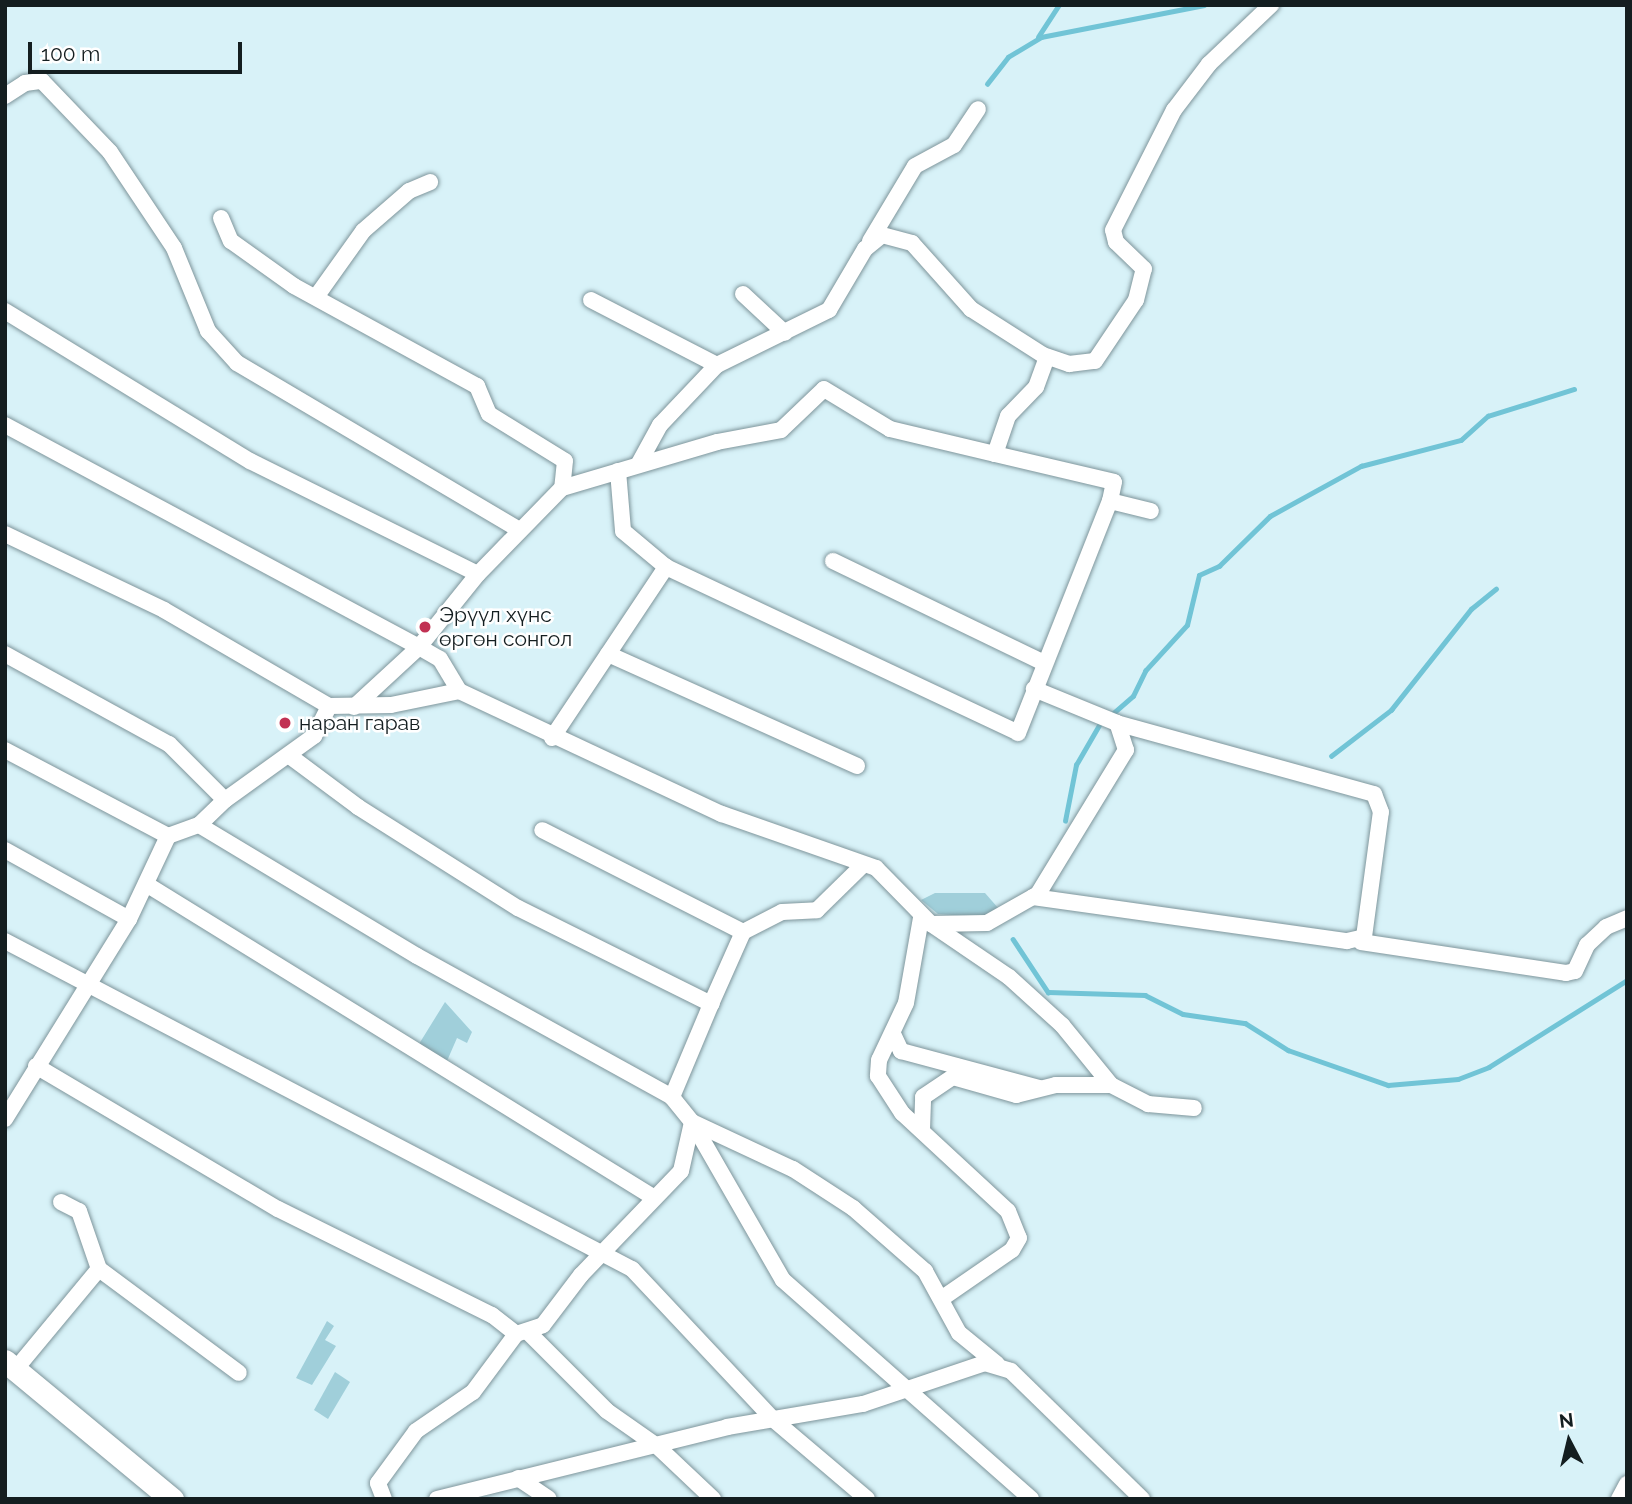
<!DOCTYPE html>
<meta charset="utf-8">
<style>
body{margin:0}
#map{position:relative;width:1632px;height:1504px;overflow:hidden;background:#d8f2f8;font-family:Raleway,sans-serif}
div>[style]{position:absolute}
.green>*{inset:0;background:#a0cfda}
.stream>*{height:4.5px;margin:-2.25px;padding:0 2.25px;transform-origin:2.25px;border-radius:2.25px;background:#71c4d6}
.roads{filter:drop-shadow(0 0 2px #7e959b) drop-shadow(0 0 2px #7e959b)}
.street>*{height:16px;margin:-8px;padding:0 8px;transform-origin:8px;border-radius:8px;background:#fff}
.secondary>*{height:23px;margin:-11.5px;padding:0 11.5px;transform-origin:11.5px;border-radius:11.5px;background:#fff}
.dots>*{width:19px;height:19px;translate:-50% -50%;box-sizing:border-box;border:4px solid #fff;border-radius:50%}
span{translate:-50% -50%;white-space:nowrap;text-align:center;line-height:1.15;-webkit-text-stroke:5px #fff;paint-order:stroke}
.poi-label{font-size:21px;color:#141e20}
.left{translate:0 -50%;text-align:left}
.frame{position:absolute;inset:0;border:7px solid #141e20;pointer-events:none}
.north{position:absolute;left:1534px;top:1406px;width:70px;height:70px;-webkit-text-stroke:5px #fff;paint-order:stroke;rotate:353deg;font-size:19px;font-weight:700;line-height:28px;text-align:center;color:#141e20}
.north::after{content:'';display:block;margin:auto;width:24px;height:32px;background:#141e20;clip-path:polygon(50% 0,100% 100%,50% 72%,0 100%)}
.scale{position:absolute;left:28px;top:42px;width:214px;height:32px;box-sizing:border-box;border:4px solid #141e20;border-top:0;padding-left:9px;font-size:21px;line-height:24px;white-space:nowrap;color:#141e20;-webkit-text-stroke:5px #fff;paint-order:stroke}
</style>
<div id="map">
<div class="green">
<div style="clip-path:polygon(935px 893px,985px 893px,999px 909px,980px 917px,938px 914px,921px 900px)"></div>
<div style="clip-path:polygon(445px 1002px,472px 1032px,467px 1043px,457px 1038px,447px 1061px,419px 1044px)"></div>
<div style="clip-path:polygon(327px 1321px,334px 1326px,325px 1340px,336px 1346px,312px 1385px,296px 1378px)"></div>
<div style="clip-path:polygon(335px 1372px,350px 1382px,328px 1419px,314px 1410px)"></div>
</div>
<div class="stream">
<div style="left:1038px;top:37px;width:38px;rotate:-57deg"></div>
<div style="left:987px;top:84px;width:34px;rotate:-52deg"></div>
<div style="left:1008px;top:57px;width:39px;rotate:-31deg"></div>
<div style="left:1041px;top:37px;width:166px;rotate:-11.1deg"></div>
<div style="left:1110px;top:716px;width:30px;rotate:-41deg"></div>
<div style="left:1133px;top:696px;width:28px;rotate:-64deg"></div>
<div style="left:1145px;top:671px;width:62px;rotate:-47.6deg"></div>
<div style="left:1187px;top:625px;width:51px;rotate:-76.5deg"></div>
<div style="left:1199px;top:575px;width:22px;rotate:-24deg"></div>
<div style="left:1219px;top:566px;width:71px;rotate:-44.4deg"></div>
<div style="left:1270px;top:516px;width:104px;rotate:-28.8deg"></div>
<div style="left:1361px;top:466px;width:103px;rotate:-14.6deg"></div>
<div style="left:1461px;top:440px;width:36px;rotate:-42deg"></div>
<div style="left:1488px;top:416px;width:90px;rotate:-17.4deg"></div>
<div style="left:1331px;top:756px;width:76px;rotate:-37.5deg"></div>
<div style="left:1391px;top:710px;width:129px;rotate:-51.6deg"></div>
<div style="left:1471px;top:609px;width:32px;rotate:-39deg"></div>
<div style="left:1065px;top:821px;width:57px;rotate:-78.9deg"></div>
<div style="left:1076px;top:765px;width:52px;rotate:-60deg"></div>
<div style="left:1013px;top:939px;width:64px;rotate:56.6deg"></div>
<div style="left:1048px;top:992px;width:97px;rotate:1.8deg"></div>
<div style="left:1145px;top:995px;width:42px;rotate:26.6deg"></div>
<div style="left:1183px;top:1014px;width:63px;rotate:8.3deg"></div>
<div style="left:1245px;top:1023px;width:51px;rotate:32.1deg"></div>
<div style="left:1288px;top:1050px;width:106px;rotate:19.3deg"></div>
<div style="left:1388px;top:1085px;width:70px;rotate:-4.9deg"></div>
<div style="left:1458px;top:1079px;width:33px;rotate:-21deg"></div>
<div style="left:1489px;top:1067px;width:163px;rotate:-32.2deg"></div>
</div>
<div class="roads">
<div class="street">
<div style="left:5px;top:96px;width:24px;rotate:-33deg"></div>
<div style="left:25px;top:83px;width:17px;rotate:-7deg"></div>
<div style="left:42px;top:81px;width:98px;rotate:46.2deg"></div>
<div style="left:110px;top:152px;width:115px;rotate:56.3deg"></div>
<div style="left:174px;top:248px;width:90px;rotate:67.7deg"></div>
<div style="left:208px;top:331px;width:43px;rotate:47.8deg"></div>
<div style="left:237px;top:363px;width:328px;rotate:30.6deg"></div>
<div style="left:221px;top:218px;width:25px;rotate:67deg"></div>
<div style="left:231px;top:241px;width:77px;rotate:35.5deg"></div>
<div style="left:294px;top:286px;width:209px;rotate:28.7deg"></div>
<div style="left:477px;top:386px;width:30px;rotate:67deg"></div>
<div style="left:489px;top:414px;width:89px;rotate:31.7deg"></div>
<div style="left:565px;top:461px;width:27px;rotate:96deg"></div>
<div style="left:870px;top:241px;width:87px;rotate:-59deg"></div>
<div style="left:915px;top:166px;width:44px;rotate:-28.3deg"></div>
<div style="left:954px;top:145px;width:43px;rotate:-56.3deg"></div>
<div style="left:743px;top:294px;width:57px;rotate:42.9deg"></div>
<div style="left:316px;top:297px;width:81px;rotate:-54.5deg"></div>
<div style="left:363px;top:231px;width:61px;rotate:-41deg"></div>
<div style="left:409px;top:191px;width:23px;rotate:-23deg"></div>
<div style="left:591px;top:300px;width:142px;rotate:27.3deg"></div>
<div style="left:5px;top:311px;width:287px;rotate:31.5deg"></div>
<div style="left:250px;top:461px;width:254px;rotate:26.4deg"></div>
<div style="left:478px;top:574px;width:120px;rotate:-45.7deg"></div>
<div style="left:562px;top:488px;width:162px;rotate:-16.5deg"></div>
<div style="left:717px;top:442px;width:65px;rotate:-10.6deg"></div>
<div style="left:781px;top:430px;width:59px;rotate:-43.6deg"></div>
<div style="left:824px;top:389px;width:77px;rotate:31.2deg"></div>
<div style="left:890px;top:429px;width:108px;rotate:13.4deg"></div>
<div style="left:1047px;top:357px;width:32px;rotate:110deg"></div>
<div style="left:1036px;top:387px;width:40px;rotate:134deg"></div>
<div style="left:1008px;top:416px;width:40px;rotate:108.9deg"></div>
<div style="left:995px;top:454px;width:122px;rotate:13.2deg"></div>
<div style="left:1114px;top:482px;width:19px;rotate:102deg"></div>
<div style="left:1110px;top:501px;width:42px;rotate:13.7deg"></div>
<div style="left:5px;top:425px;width:470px;rotate:28.2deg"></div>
<div style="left:419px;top:647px;width:94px;rotate:-51.1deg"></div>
<div style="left:638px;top:465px;width:46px;rotate:-61.2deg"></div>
<div style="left:660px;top:425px;width:83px;rotate:-46.5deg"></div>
<div style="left:717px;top:365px;width:125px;rotate:-26.2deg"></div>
<div style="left:829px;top:310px;width:71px;rotate:-59.5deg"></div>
<div style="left:865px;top:249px;width:22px;rotate:-39deg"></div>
<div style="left:882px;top:235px;width:31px;rotate:15deg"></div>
<div style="left:912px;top:243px;width:89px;rotate:48.2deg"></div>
<div style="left:971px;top:309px;width:85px;rotate:32.6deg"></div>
<div style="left:1043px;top:355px;width:28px;rotate:19deg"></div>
<div style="left:1069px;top:364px;width:26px;rotate:-7deg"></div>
<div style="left:1095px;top:361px;width:73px;rotate:-56.1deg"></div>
<div style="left:1136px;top:300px;width:32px;rotate:-76deg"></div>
<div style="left:1144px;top:269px;width:39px;rotate:-136deg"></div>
<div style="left:1116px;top:242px;width:12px;rotate:-104deg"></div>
<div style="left:1113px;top:230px;width:135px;rotate:-63.1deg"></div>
<div style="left:1174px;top:110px;width:58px;rotate:-52.7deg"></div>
<div style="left:1209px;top:64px;width:86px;rotate:-43.6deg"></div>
<div style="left:618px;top:471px;width:60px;rotate:85.2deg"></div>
<div style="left:623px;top:531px;width:56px;rotate:39.9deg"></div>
<div style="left:5px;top:534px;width:176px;rotate:25.5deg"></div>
<div style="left:164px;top:610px;width:191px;rotate:30.2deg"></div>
<div style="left:329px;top:706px;width:62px;rotate:-0.9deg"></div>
<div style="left:391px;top:705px;width:69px;rotate:-11.6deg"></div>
<div style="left:459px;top:691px;width:290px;rotate:25.1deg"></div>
<div style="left:722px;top:814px;width:163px;rotate:19.3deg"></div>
<div style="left:876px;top:868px;width:78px;rotate:45.5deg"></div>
<div style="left:931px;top:924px;width:56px;rotate:-1deg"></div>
<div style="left:987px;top:923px;width:59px;rotate:-29.6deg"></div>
<div style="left:1038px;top:894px;width:169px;rotate:-58.6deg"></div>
<div style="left:1126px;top:750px;width:28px;rotate:-108deg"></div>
<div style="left:1117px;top:723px;width:90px;rotate:-157.7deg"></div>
<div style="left:833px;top:561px;width:234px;rotate:25.8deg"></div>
<div style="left:5px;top:654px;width:187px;rotate:28.8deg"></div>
<div style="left:169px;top:744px;width:79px;rotate:45deg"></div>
<div style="left:225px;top:800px;width:110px;rotate:-35.7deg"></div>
<div style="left:314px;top:736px;width:34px;rotate:-63deg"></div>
<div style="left:608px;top:654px;width:273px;rotate:24.2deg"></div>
<div style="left:354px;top:707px;width:88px;rotate:-42.7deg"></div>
<div style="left:419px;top:647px;width:24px;rotate:30deg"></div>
<div style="left:440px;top:659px;width:37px;rotate:59deg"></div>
<div style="left:552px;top:738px;width:206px;rotate:-56.3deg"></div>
<div style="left:666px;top:567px;width:389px;rotate:25.2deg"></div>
<div style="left:1018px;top:733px;width:250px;rotate:-68.4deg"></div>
<div style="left:5px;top:750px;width:184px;rotate:27.8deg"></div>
<div style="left:168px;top:836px;width:33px;rotate:-20deg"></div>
<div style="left:199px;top:825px;width:36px;rotate:-44deg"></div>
<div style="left:291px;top:757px;width:84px;rotate:36.7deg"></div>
<div style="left:358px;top:807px;width:189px;rotate:32.3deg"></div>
<div style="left:518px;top:908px;width:216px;rotate:26.4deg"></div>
<div style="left:711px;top:1004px;width:79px;rotate:-66deg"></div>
<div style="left:743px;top:932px;width:225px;rotate:-153.1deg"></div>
<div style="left:199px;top:825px;width:254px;rotate:31deg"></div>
<div style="left:417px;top:956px;width:291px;rotate:28.9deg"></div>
<div style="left:5px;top:850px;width:142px;rotate:29.1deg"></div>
<div style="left:129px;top:919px;width:92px;rotate:-64.8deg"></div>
<div style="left:146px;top:884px;width:596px;rotate:31.69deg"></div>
<div style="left:1033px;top:897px;width:317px;rotate:8deg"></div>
<div style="left:1347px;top:941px;width:17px;rotate:-13deg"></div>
<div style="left:1364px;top:937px;width:126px;rotate:-82.3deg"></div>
<div style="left:1381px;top:812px;width:19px;rotate:-111deg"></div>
<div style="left:1374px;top:794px;width:267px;rotate:-164.6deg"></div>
<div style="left:921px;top:918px;width:86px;rotate:100deg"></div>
<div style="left:906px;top:1003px;width:63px;rotate:115.3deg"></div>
<div style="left:879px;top:1060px;width:16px;rotate:94deg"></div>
<div style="left:878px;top:1076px;width:44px;rotate:57deg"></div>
<div style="left:902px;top:1113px;width:144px;rotate:42.8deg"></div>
<div style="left:1008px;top:1211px;width:29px;rotate:68deg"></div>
<div style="left:1019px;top:1238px;width:14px;rotate:120deg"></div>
<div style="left:1012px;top:1250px;width:86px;rotate:145.4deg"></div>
<div style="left:931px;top:924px;width:94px;rotate:34.2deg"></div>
<div style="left:1009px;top:977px;width:72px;rotate:42.2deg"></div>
<div style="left:1062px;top:1025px;width:77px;rotate:50.8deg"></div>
<div style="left:743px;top:932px;width:44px;rotate:-27.1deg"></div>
<div style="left:782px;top:912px;width:35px;rotate:-3deg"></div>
<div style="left:817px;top:910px;width:64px;rotate:-44.4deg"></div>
<div style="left:5px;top:941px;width:708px;rotate:27.62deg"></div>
<div style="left:632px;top:1269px;width:207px;rotate:46.8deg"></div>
<div style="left:774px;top:1420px;width:122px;rotate:40.3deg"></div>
<div style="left:1361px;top:942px;width:207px;rotate:8.6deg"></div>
<div style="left:1566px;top:973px;width:9px;rotate:-13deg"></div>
<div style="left:1575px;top:971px;width:29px;rotate:-65deg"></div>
<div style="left:1587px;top:945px;width:26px;rotate:-43deg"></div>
<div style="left:1606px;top:927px;width:23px;rotate:-23deg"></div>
<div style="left:893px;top:1034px;width:19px;rotate:65deg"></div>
<div style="left:901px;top:1051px;width:143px;rotate:15deg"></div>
<div style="left:36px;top:1066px;width:281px;rotate:30.6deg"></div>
<div style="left:278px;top:1209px;width:239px;rotate:26.4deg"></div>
<div style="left:492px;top:1315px;width:31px;rotate:38deg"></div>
<div style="left:5px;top:1119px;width:235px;rotate:-58.2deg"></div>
<div style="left:692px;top:1122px;width:182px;rotate:60.1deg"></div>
<div style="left:783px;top:1280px;width:331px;rotate:41.4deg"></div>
<div style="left:692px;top:1122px;width:111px;rotate:25deg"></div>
<div style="left:793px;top:1169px;width:72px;rotate:33deg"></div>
<div style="left:853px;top:1208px;width:96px;rotate:41.2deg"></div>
<div style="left:925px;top:1271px;width:71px;rotate:61.3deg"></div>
<div style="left:959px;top:1333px;width:49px;rotate:39.2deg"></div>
<div style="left:922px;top:1130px;width:33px;rotate:-88deg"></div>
<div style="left:923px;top:1097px;width:36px;rotate:-34deg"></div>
<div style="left:953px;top:1077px;width:66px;rotate:15.9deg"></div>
<div style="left:1016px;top:1095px;width:41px;rotate:-14deg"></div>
<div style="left:1056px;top:1085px;width:55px"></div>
<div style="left:1111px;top:1085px;width:42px;rotate:27.2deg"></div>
<div style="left:1148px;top:1104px;width:46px;rotate:5deg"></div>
<div style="left:61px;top:1202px;width:20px;rotate:27deg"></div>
<div style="left:79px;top:1211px;width:61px;rotate:71deg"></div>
<div style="left:529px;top:1333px;width:110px;rotate:45deg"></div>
<div style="left:607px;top:1411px;width:61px;rotate:35deg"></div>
<div style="left:657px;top:1446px;width:77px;rotate:43.4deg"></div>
<div style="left:15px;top:1370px;width:131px;rotate:-50.3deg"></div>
<div style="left:99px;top:1269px;width:174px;rotate:36.6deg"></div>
<div style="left:518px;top:1478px;width:37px;rotate:34deg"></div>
<div style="left:384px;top:1499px;width:17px;rotate:-111deg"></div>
<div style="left:378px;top:1483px;width:64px;rotate:-53.8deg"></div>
<div style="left:416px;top:1431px;width:69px;rotate:-34.4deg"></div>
<div style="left:473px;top:1392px;width:72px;rotate:-53.4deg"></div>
<div style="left:516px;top:1334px;width:28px;rotate:-18deg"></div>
<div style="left:543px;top:1325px;width:63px;rotate:-52.8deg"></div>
<div style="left:581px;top:1275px;width:144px;rotate:-46.1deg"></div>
<div style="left:681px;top:1171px;width:50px;rotate:-77.3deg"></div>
<div style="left:692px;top:1122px;width:32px;rotate:-129deg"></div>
<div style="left:672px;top:1097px;width:101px;rotate:-67.2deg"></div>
<div style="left:437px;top:1499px;width:299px;rotate:-13.9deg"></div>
<div style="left:727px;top:1427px;width:138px;rotate:-9.6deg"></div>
<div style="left:863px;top:1404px;width:129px;rotate:-18.6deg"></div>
<div style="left:985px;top:1363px;width:27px;rotate:17deg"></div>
<div style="left:1011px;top:1371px;width:183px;rotate:44.3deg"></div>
<div style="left:1619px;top:1499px;width:17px;rotate:-62deg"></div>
</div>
<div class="secondary">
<div style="left:5px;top:1361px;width:217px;rotate:39.6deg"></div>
</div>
</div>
<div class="dots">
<div style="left:425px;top:627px;background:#c13153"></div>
<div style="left:285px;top:723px;background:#c13153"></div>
</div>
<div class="poi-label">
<span class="left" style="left:439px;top:627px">Эрүүл хүнс<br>өргөн сонгол</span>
<span class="left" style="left:299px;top:723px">наран гарав</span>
</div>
<div class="frame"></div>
<div class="north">N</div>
<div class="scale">100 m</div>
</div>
